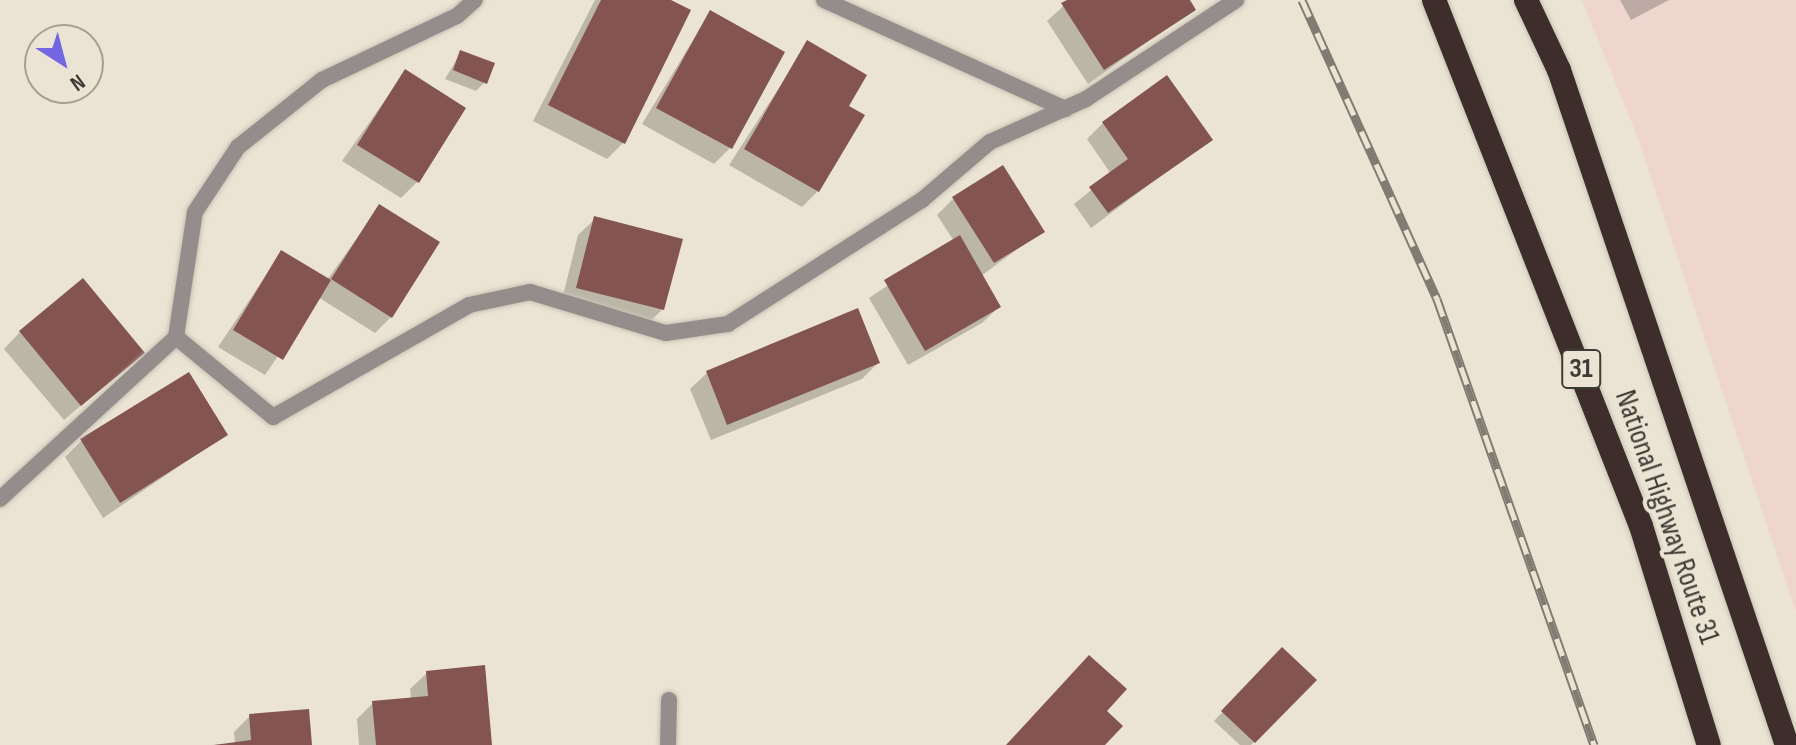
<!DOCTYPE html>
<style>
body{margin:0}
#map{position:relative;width:1796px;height:745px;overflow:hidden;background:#ebe4d4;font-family:"Sofia Sans Condensed",sans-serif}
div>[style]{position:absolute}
.industrial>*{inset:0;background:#eed5ce}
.shadow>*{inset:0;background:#0003}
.building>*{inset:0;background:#835450}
.roads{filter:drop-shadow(0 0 2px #c8c2b4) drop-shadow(0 0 2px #c8c2b4)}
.street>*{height:16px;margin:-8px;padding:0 8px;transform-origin:8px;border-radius:8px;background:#958d8b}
.highway>*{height:24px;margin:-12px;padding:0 12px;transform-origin:12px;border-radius:12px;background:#3d2e2c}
.rail>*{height:9px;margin-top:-4.5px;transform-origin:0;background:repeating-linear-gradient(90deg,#ebe4d4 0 18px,#807c72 0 36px);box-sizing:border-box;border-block:2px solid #807c72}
span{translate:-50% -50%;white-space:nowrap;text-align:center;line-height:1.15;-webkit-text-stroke:8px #ebe4d4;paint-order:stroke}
.shield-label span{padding:2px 6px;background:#ebe4d4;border:2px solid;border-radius:6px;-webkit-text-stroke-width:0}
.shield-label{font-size:28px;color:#3e3b35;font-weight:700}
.street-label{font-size:30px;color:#3e3b35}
.north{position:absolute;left:24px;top:24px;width:80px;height:80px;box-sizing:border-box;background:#ebe4d4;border:2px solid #a6a094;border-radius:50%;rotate:144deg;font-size:22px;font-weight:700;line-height:32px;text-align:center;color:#3e3b35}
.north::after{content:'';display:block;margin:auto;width:28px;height:36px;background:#7267e1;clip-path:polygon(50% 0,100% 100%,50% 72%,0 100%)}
</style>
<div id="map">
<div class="industrial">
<div style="clip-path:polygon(1582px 0,1796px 0,1796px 612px,1639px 141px)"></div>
</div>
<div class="shadow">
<div style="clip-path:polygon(595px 0,667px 0,623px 143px,607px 159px,533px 121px)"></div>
<div style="clip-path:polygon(1070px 0,1188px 0,1194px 9px,1088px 84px,1047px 21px)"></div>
<div style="clip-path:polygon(1620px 0,1669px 0,1631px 20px)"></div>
<div style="clip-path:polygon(710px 12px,730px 148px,714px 164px,642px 124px)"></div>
<div style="clip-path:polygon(808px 43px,846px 107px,818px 191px,802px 207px,729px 165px)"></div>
<div style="clip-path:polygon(461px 52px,485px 82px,476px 91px,445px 79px)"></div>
<div style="clip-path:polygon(405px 72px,417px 182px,401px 198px,342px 161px)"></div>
<div style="clip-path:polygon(1103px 123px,1210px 139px,1091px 228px,1074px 204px,1111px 174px,1087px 139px)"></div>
<div style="clip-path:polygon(953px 199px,1042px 231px,981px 276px,999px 307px,982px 323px,908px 365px,869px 298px,954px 241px,937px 215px)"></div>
<div style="clip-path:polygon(380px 206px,391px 317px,375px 333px,318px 297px,265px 375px,218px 347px,281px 253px,327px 280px)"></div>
<div style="clip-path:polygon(595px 219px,663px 309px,646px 325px,561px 304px,578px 235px)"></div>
<div style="clip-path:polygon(857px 311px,878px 363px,862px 379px,711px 440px,690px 389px,707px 373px)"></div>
<div style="clip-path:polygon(20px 332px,142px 353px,64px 420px,4px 349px)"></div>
<div style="clip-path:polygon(225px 435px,103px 518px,65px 457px,81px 441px)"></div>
<div style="clip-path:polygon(1282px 650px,1314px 680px,1251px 745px,1240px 745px,1214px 721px)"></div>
<div style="clip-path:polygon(427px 673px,490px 745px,359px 745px,357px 719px,373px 703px,411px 699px,410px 689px)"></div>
<div style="clip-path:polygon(250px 716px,310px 745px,212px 745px,235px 743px,234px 732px)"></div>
</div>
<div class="building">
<div style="clip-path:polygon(601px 0,671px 0,691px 10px,625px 144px,548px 105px)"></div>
<div style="clip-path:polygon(1067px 0,1190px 0,1196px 10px,1104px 70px,1061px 3px)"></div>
<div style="clip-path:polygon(710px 10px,785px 52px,732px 149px,656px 108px)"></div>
<div style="clip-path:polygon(807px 40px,867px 75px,849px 106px,865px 115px,819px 192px,744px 149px)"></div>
<div style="clip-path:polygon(460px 50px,495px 63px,487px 84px,453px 70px)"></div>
<div style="clip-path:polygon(405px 69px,466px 108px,419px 183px,357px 145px)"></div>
<div style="clip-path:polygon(1167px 75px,1213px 140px,1108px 213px,1089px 187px,1128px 159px,1102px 122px)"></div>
<div style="clip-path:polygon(1003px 165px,1045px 232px,994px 263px,952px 197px)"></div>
<div style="clip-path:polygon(379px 204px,440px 242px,392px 318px,331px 279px)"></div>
<div style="clip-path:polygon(594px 216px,683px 239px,664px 310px,576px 288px)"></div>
<div style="clip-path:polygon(960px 235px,1001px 307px,925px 351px,884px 280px)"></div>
<div style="clip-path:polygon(281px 250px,331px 280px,283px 360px,233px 330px)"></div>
<div style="clip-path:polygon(83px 278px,145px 353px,81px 406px,19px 331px)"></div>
<div style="clip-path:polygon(858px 308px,880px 363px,727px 425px,706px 371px)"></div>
<div style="clip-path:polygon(189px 372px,228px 435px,120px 503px,80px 439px)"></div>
<div style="clip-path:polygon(1282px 647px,1317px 680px,1255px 743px,1221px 711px)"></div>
<div style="clip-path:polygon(1089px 655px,1127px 689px,1107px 711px,1123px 726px,1105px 745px,1006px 745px)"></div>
<div style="clip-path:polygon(485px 665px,492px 745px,376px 745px,372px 701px,428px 696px,426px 671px)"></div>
<div style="clip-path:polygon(309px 709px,312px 745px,214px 745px,251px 740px,249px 714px)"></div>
</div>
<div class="roads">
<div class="street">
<div style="left:824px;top:0;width:265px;rotate:24.3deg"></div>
<div style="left:176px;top:337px;width:126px;rotate:39.5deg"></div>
<div style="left:273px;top:417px;width:226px;rotate:-29.7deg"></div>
<div style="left:469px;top:305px;width:62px;rotate:-12deg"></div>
<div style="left:530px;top:292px;width:142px;rotate:16.8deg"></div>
<div style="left:666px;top:333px;width:63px;rotate:-8.3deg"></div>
<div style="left:728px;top:324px;width:230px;rotate:-32.6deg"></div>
<div style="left:922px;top:200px;width:89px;rotate:-40.5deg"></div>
<div style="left:990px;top:142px;width:105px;rotate:-24.1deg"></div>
<div style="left:1086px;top:99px;width:180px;rotate:-33.4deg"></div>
<div style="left:0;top:499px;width:239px;rotate:-42.6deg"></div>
<div style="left:176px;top:337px;width:126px;rotate:-81.4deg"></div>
<div style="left:195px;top:212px;width:78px;rotate:-56.5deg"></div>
<div style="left:238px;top:147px;width:107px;rotate:-38.6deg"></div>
<div style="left:322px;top:80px;width:149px;rotate:-25.4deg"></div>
<div style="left:457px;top:16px;width:24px;rotate:-42deg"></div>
<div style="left:668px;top:745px;width:45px;rotate:-88.7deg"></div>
</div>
<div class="highway">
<div style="left:1434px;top:0;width:565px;rotate:68.52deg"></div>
<div style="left:1641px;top:526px;width:229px;rotate:72.8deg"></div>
<div style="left:1526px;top:0;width:77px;rotate:64.8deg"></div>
<div style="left:1559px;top:70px;width:712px;rotate:71.34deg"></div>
</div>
</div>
<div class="rail">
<div style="left:1302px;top:0;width:328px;rotate:65.7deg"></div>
<div style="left:1437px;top:299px;width:473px;rotate:70.6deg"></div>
</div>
<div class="shield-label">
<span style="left:1581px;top:369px">31</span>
</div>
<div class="street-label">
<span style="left:1667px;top:517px;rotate:71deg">National Highway Route 31</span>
</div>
<div class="north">N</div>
</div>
